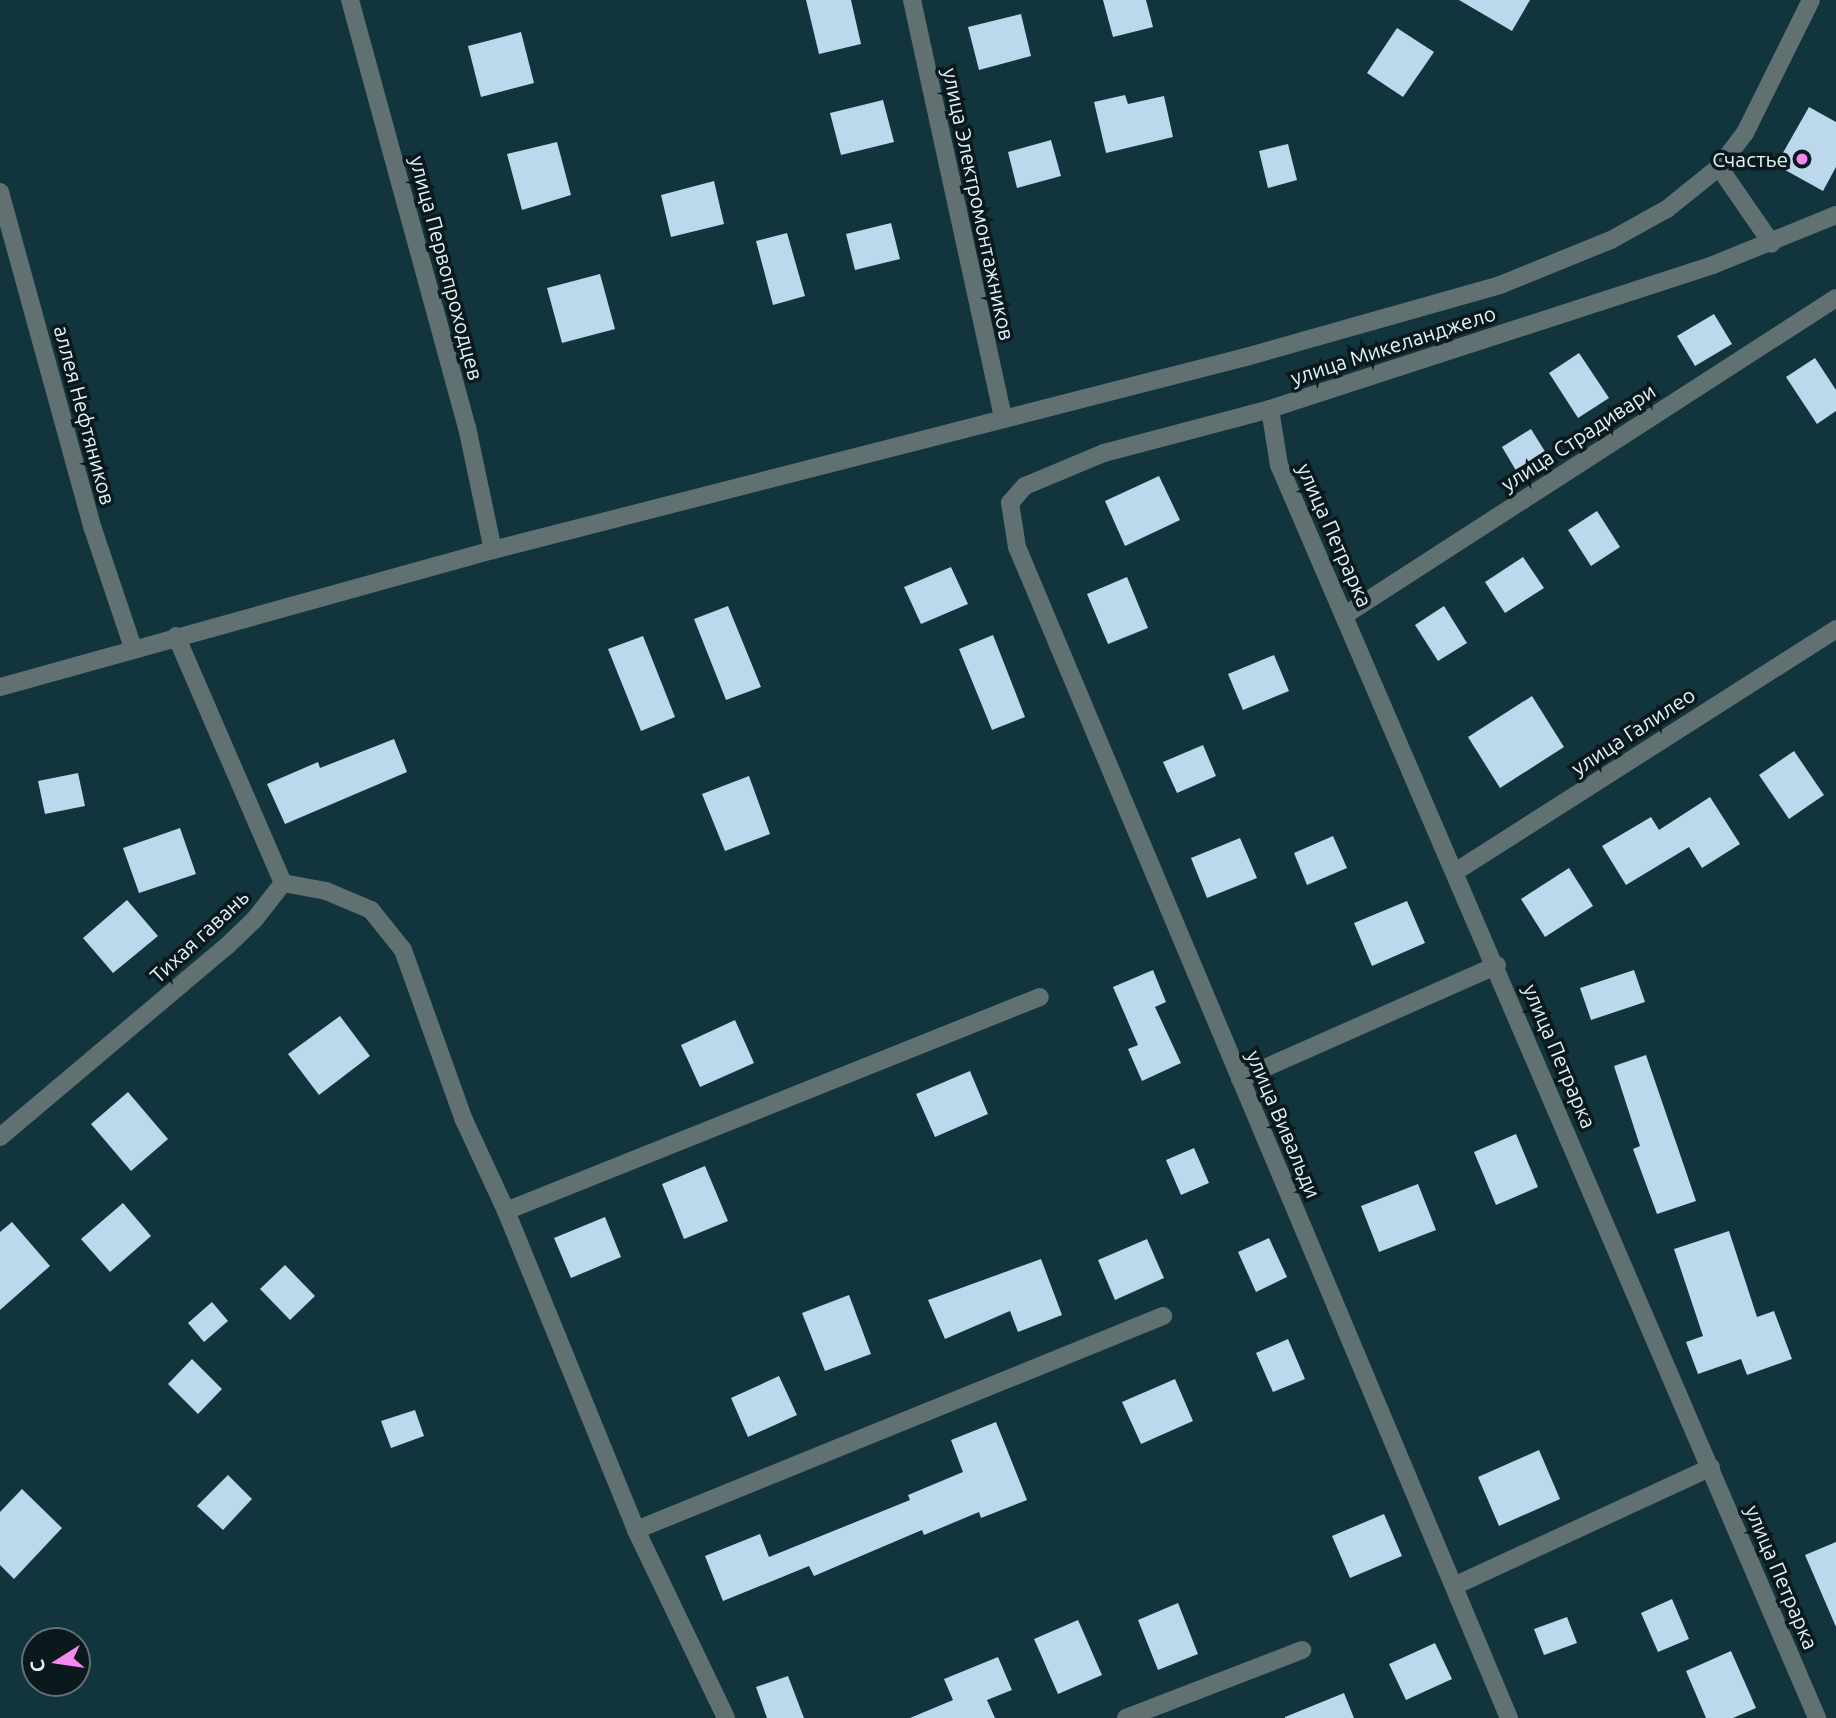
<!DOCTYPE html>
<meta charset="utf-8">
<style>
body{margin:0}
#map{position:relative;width:1836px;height:1718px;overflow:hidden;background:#11343d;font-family:Ubuntu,sans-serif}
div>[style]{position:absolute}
.building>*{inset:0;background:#bbd8ed}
.minor>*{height:18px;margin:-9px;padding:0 9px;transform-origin:9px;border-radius:9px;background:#617171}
.tertiary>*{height:18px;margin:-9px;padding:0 9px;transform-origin:9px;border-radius:9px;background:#617171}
.dots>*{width:19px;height:19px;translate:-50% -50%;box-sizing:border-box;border:4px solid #0b191d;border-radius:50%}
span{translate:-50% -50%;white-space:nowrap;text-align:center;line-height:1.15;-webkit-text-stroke:7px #0b191d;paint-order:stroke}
.poi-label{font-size:21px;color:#e1f4fa}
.right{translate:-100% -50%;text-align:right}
.street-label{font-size:21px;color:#e1f4fa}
.north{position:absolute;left:21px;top:1627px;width:70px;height:70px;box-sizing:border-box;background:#0b191d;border:2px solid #617175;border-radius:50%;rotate:258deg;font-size:19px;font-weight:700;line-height:28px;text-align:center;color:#e1f4fa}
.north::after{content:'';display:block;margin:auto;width:24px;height:32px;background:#f589ef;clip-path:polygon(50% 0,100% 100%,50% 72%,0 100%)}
</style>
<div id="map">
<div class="building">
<div style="clip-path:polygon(806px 0,851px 0,861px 44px,819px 54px)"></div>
<div style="clip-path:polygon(1103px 0,1146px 0,1153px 27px,1113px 37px)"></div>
<div style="clip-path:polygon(1459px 0,1530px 0,1512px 31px)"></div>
<div style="clip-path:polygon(1021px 14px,1031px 56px,979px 70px,968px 27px)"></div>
<div style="clip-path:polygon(1397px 28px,1434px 52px,1403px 97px,1367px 73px)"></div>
<div style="clip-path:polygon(521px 32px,534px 83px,481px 97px,468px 46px)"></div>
<div style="clip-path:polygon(1125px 95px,1128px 104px,1164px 96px,1173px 137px,1106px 153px,1094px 102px)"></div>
<div style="clip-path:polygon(883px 100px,894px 142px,841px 155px,830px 113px)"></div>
<div style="clip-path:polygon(1809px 107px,1836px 122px,1836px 167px,1823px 191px,1776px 165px)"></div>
<div style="clip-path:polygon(1051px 140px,1061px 176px,1017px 188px,1008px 152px)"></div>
<div style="clip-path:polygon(557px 142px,571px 195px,522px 210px,507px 154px)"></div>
<div style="clip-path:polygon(1288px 144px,1297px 180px,1268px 188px,1259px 151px)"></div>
<div style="clip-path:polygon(714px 181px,724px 224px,671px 237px,661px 195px)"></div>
<div style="clip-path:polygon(891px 223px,900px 259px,855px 270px,846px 234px)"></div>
<div style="clip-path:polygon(787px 233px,805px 296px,773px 305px,756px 241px)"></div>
<div style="clip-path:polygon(600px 274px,615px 329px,562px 343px,547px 288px)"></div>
<div style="clip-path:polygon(1714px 314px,1732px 344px,1695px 366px,1677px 336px)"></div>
<div style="clip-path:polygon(1579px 353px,1609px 398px,1578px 418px,1549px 373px)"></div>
<div style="clip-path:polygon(1815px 358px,1836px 390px,1836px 411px,1817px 424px,1786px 377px)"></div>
<div style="clip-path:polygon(1531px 429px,1554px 466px,1524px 484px,1502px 447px)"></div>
<div style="clip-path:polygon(1159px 476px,1180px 520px,1125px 546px,1105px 501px)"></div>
<div style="clip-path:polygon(1597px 511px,1620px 547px,1591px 566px,1568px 530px)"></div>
<div style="clip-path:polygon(1523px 557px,1544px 588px,1505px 613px,1485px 582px)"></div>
<div style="clip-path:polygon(951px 567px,968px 604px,921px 624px,904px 587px)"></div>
<div style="clip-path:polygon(1127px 577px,1148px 628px,1108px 644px,1087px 594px)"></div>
<div style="clip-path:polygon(728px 606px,761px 687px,726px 700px,694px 619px)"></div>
<div style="clip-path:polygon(1444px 606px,1467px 643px,1438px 661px,1415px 625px)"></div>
<div style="clip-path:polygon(993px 635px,1025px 717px,992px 730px,959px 649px)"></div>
<div style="clip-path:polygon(643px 636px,675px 717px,641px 731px,608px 649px)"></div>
<div style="clip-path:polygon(1274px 655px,1289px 691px,1243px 710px,1228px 674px)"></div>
<div style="clip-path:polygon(1532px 696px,1564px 747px,1500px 788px,1468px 737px)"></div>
<div style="clip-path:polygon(394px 739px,407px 772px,285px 824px,267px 784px,318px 762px,320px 768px)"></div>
<div style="clip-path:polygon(1203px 745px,1216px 776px,1177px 793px,1163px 762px)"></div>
<div style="clip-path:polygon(1794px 751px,1824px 795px,1789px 819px,1759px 775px)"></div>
<div style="clip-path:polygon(78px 773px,85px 806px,45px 814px,38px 781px)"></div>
<div style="clip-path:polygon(749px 776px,770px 834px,725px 851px,702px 794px)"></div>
<div style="clip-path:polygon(1710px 797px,1740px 844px,1702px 868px,1689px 847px,1626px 885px,1602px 846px,1651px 817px,1659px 830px)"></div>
<div style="clip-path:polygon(180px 828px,196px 874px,139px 893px,123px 848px)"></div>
<div style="clip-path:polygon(1333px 836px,1347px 868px,1307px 885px,1294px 853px)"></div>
<div style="clip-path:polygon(1240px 838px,1257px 878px,1207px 898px,1191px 858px)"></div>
<div style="clip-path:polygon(1569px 868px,1593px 906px,1545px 937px,1521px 899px)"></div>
<div style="clip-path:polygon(127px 900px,158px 936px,113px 973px,83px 938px)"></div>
<div style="clip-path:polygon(1407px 901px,1425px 943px,1372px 966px,1354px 923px)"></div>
<div style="clip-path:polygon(1153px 970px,1166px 1002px,1155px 1007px,1181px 1063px,1142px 1081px,1128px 1049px,1138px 1045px,1113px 987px)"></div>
<div style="clip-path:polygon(1634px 970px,1645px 1002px,1591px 1020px,1580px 988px)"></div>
<div style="clip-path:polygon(340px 1016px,370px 1056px,319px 1095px,288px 1054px)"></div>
<div style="clip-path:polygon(735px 1020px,754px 1063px,700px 1087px,681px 1045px)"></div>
<div style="clip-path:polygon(1646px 1055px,1696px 1201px,1657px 1214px,1633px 1149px,1640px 1146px,1614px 1066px)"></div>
<div style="clip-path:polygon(970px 1071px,988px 1114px,935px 1137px,916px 1094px)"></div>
<div style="clip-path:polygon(128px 1092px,168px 1139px,131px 1171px,91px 1124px)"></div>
<div style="clip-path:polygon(1516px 1134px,1538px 1187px,1496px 1205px,1474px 1152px)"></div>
<div style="clip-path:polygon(1194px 1148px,1209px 1183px,1181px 1195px,1166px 1160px)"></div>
<div style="clip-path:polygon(705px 1166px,728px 1221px,684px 1239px,662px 1184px)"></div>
<div style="clip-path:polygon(1418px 1184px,1436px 1230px,1379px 1252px,1361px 1206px)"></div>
<div style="clip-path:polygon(123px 1203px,151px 1236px,110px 1272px,81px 1239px)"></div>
<div style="clip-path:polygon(605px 1217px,621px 1257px,571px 1278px,554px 1238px)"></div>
<div style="clip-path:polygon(12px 1222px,50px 1266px,0 1310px,0 1232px)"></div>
<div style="clip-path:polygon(1729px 1231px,1757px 1317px,1774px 1311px,1792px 1359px,1747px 1375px,1741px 1359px,1698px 1374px,1686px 1342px,1703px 1336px,1674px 1249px)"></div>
<div style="clip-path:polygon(1269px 1238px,1287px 1277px,1256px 1292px,1238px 1252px)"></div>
<div style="clip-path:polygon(1147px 1239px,1164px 1278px,1115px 1300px,1098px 1260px)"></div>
<div style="clip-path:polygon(1041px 1259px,1062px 1315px,1018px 1332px,1010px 1311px,945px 1339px,928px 1300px)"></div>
<div style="clip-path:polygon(285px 1265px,315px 1296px,290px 1320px,260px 1289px)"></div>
<div style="clip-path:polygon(849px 1295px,871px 1354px,825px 1371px,802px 1313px)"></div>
<div style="clip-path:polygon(212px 1302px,228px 1321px,204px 1342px,188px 1323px)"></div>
<div style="clip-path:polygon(1288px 1339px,1305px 1379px,1273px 1392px,1256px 1353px)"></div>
<div style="clip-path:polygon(192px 1359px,222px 1389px,198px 1414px,168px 1384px)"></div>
<div style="clip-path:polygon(779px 1376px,797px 1415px,748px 1437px,731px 1398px)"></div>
<div style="clip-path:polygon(1175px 1379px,1193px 1421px,1141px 1444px,1122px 1402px)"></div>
<div style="clip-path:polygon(415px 1410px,424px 1436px,391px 1448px,381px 1421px)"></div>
<div style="clip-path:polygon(996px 1422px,1027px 1500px,981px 1518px,979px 1512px,924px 1535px,922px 1530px,814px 1576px,809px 1566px,723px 1601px,705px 1556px,760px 1534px,769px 1557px,910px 1500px,908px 1495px,963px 1472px,951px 1440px)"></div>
<div style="clip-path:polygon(1539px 1450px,1560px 1499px,1499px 1526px,1478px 1477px)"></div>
<div style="clip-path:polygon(228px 1475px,252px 1499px,223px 1530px,197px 1506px)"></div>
<div style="clip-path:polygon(22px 1489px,62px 1528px,14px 1579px,0 1565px,0 1512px)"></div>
<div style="clip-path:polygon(1384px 1514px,1402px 1556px,1350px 1578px,1332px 1536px)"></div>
<div style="clip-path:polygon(1836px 1542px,1836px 1627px,1805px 1555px)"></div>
<div style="clip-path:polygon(1672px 1599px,1689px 1639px,1658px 1652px,1641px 1613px)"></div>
<div style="clip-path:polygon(1178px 1603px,1198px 1654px,1158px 1670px,1138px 1620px)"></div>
<div style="clip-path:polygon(1567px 1617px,1577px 1643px,1544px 1655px,1534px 1629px)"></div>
<div style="clip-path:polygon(1078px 1620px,1102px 1675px,1058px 1694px,1034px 1639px)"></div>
<div style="clip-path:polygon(1435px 1643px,1452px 1679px,1406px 1700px,1389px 1664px)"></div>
<div style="clip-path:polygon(1731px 1651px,1756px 1708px,1733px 1718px,1706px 1718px,1686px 1671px)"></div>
<div style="clip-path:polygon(998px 1657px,1012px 1690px,987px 1700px,995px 1718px,910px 1718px,953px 1700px,944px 1679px)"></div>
<div style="clip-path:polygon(788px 1676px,804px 1718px,767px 1718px,756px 1687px)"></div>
<div style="clip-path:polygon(1344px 1693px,1354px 1718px,1285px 1718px,1285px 1717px)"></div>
</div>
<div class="minor">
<div style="left:350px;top:0;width:443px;rotate:74.7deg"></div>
<div style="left:467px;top:427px;width:126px;rotate:78.1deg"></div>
<div style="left:912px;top:0;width:428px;rotate:77.7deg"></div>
<div style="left:1719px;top:167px;width:93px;rotate:55.5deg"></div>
<div style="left:0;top:192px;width:350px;rotate:74.6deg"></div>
<div style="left:93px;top:529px;width:126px;rotate:71.4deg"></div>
<div style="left:1270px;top:409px;width:57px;rotate:80.9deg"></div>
<div style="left:1279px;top:465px;width:1364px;rotate:66.76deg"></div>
<div style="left:1345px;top:615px;width:584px;rotate:-32.85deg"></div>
<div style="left:1455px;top:872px;width:452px;rotate:-32.5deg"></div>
<div style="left:283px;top:883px;width:44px;rotate:10.5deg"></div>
<div style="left:326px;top:891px;width:49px;rotate:22.9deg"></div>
<div style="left:371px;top:910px;width:51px;rotate:51.3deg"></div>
<div style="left:403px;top:950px;width:181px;rotate:70.3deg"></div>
<div style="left:464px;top:1120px;width:100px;rotate:65.2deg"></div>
<div style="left:506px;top:1211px;width:344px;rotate:67.8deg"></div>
<div style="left:636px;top:1530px;width:208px;rotate:64.4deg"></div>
<div style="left:1240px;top:1079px;width:281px;rotate:-23.9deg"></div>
<div style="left:0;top:1137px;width:297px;rotate:-40.1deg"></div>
<div style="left:227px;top:946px;width:39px;rotate:-44deg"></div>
<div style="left:255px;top:919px;width:46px;rotate:-52.1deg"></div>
<div style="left:283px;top:883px;width:269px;rotate:-113.4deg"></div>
<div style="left:506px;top:1211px;width:575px;rotate:-21.84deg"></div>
<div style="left:636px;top:1530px;width:569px;rotate:-22.1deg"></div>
<div style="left:1454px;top:1586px;width:283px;rotate:-24.8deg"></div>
<div style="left:1126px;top:1718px;width:189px;rotate:-21.1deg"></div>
<div style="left:1509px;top:1718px;width:1270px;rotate:-112.79deg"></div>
<div style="left:1017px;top:547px;width:45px;rotate:-99deg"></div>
<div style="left:1010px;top:503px;width:23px;rotate:-49deg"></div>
<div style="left:1025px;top:486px;width:86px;rotate:-22.7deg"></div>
<div style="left:1104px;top:453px;width:172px;rotate:-14.8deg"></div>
<div style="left:1270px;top:409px;width:466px;rotate:-18deg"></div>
<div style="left:1713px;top:265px;width:133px;rotate:-22.1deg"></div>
</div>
<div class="tertiary">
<div style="left:0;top:687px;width:512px;rotate:-15.53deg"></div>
<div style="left:493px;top:550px;width:777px;rotate:-14.38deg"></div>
<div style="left:1246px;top:357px;width:264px;rotate:-15.8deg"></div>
<div style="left:1500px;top:285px;width:120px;rotate:-22.1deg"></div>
<div style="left:1611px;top:240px;width:64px;rotate:-29deg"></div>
<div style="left:1667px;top:209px;width:67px;rotate:-38.9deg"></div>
<div style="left:1719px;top:167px;width:43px;rotate:-52.6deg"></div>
<div style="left:1745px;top:133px;width:148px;rotate:-63.6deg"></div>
</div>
<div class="dots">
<div style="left:1802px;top:159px;background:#f589ef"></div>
</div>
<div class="poi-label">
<span class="right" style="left:1788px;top:159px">Счастье</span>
</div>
<div class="street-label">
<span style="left:979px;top:204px;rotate:78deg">улица Электромонтажников</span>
<span style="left:447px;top:268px;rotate:75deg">улица Первопроходцев</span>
<span style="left:1393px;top:345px;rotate:-18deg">улица Микеланджело</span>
<span style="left:85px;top:415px;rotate:75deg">аллея Нефтяников</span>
<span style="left:1578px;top:437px;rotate:-33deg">улица Страдивари</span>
<span style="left:1335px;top:535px;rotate:66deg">улица Петрарка</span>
<span style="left:1633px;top:731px;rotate:-33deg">улица Галилео</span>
<span style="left:199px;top:936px;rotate:-43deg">Тихая гавань</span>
<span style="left:1560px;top:1056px;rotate:67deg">улица Петрарка</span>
<span style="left:1284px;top:1124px;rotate:67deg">улица Вивальди</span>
<span style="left:1782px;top:1577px;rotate:67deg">улица Петрарка</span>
</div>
<div class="north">С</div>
</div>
